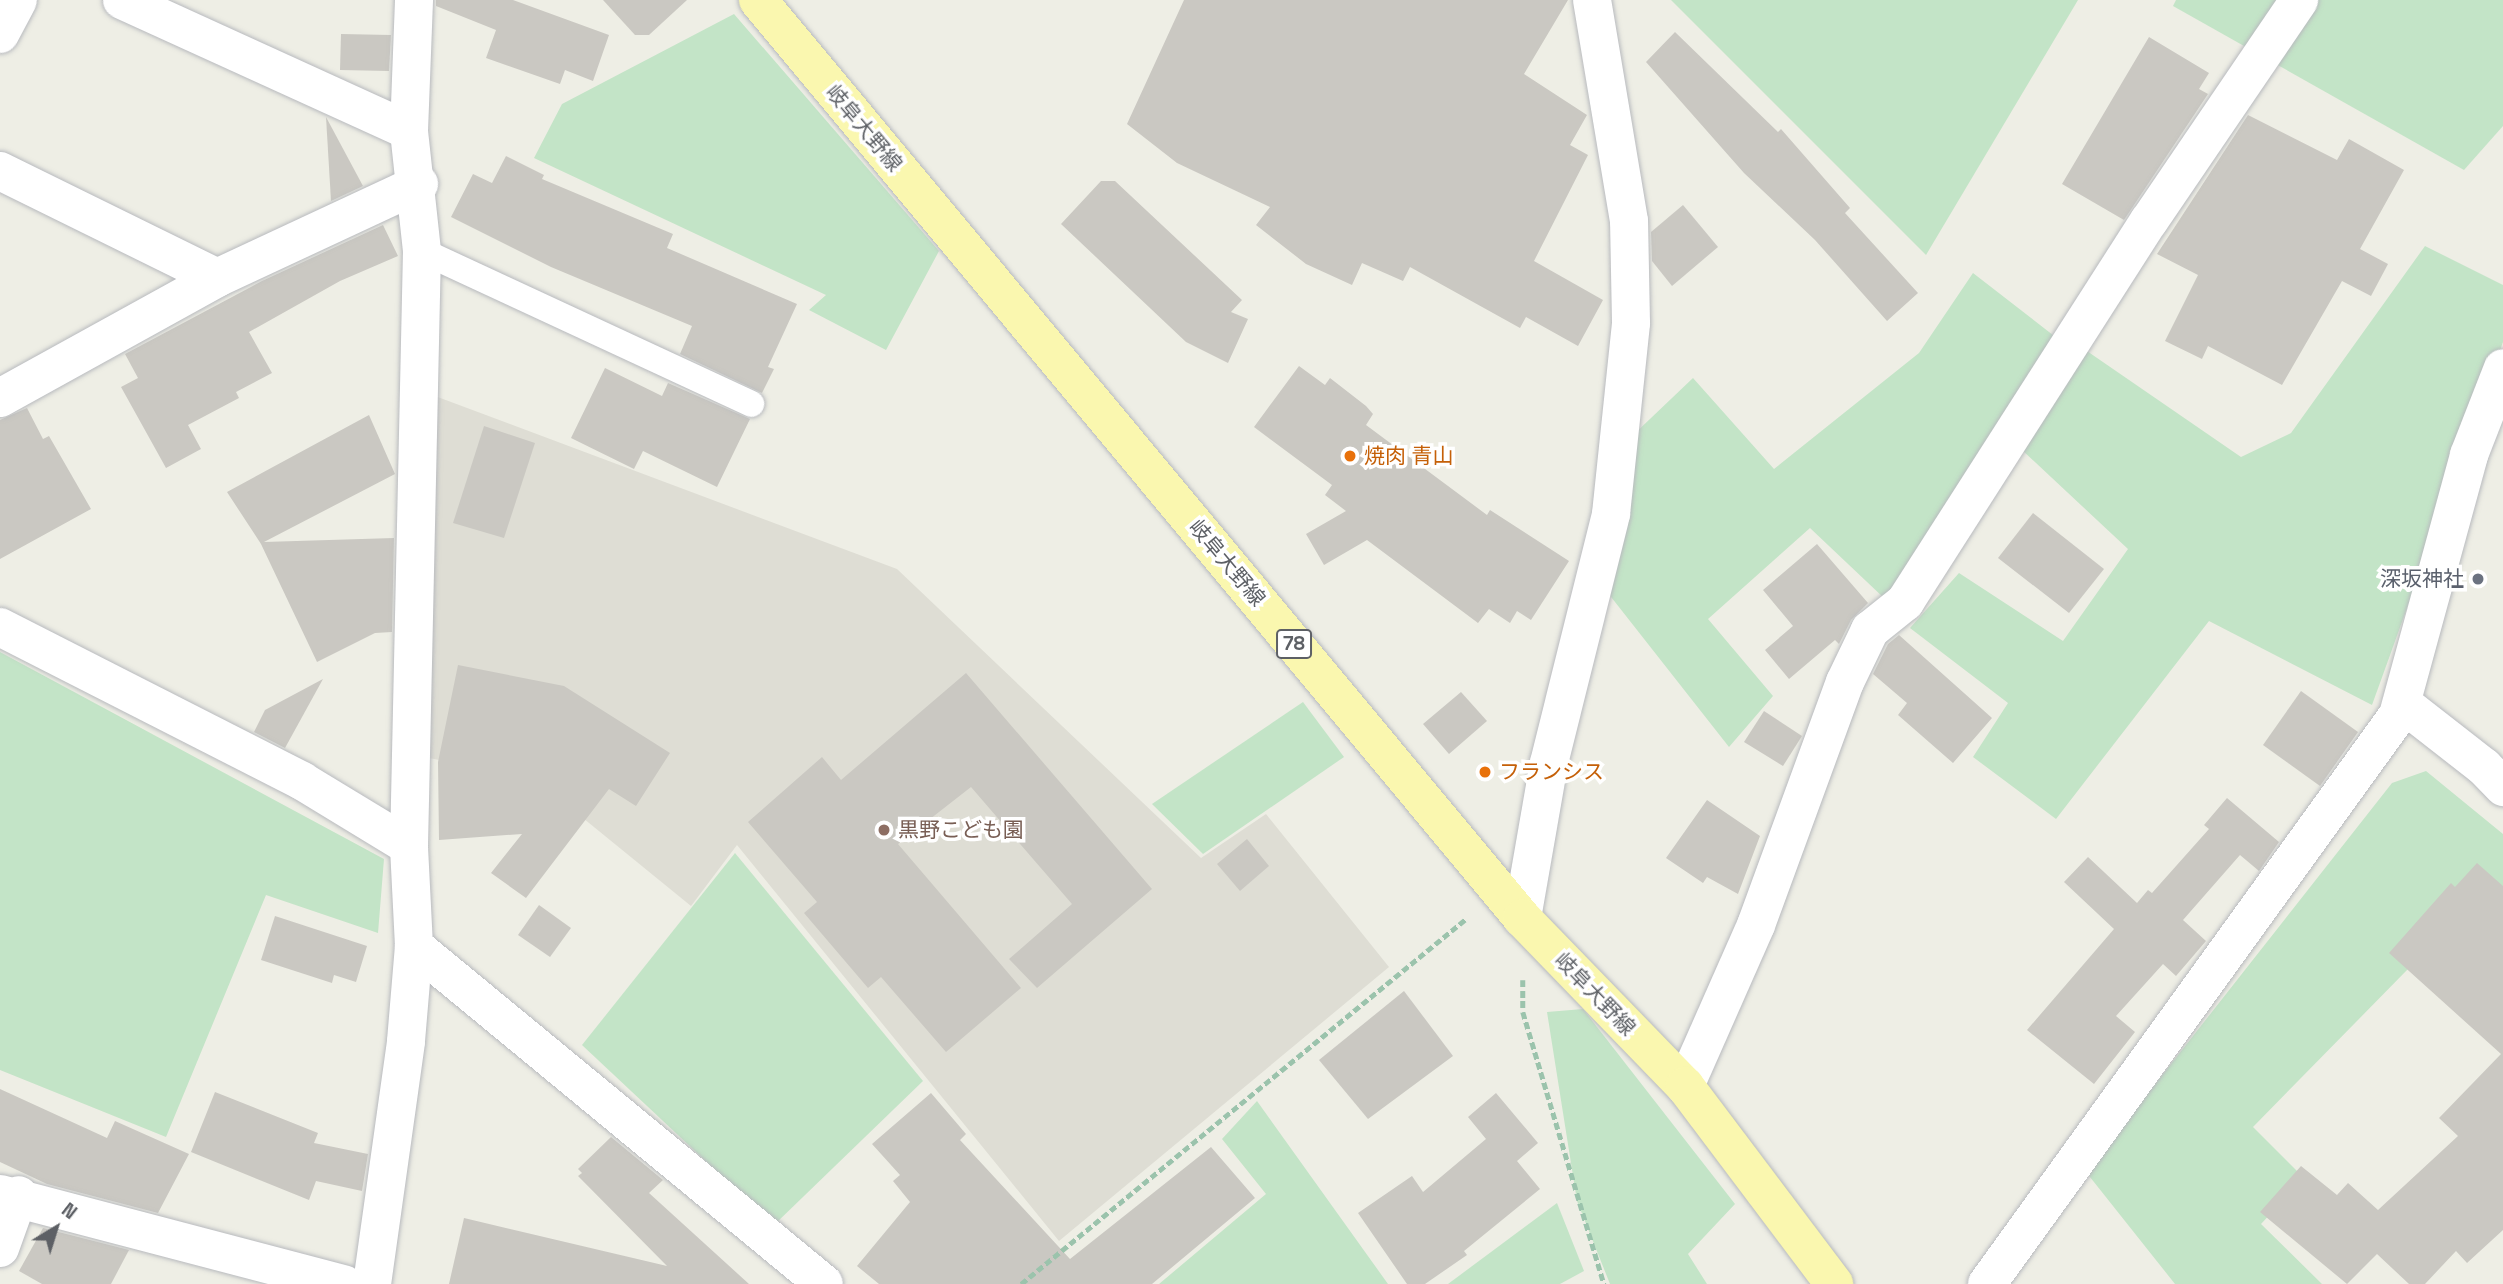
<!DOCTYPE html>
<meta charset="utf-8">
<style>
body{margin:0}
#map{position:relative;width:2503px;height:1284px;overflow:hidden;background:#eeeee5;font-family:"Space Grotesk","Noto Sans JP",sans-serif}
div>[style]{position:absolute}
.education>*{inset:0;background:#deddd4}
.green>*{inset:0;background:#c3e4c7}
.building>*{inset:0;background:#cac8c2}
.path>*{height:4.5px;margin-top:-2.25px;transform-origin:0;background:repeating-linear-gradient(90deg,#9bc3ac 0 7px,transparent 0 10.5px)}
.roads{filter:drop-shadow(0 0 2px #b8babe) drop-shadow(0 0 2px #b8babe)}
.service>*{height:26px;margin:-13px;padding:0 13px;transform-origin:13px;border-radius:13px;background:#fff}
.minor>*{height:38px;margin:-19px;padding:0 19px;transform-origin:19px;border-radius:19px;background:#fff}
.primary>*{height:38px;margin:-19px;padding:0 19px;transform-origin:19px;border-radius:19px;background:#faf7af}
.dots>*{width:19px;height:19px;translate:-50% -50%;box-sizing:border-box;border:4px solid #fff;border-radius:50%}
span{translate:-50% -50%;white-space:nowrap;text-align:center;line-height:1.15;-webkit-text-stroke:7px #fff;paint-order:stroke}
.shield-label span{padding:2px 5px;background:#fff;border:2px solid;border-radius:5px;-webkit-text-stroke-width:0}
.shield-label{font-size:19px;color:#5d6065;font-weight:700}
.street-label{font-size:21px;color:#5d6065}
.food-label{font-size:21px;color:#c56008}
.left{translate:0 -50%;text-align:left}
.worship-label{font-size:21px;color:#5b616d}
.right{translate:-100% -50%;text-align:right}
.education-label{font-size:21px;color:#785e54}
.north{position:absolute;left:21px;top:1193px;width:70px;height:70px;-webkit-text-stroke:5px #fff;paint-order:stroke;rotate:38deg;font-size:19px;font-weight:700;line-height:28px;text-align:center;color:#5d6065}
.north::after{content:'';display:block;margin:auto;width:24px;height:32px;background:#5d6065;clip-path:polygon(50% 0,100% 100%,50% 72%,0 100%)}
</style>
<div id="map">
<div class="education">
<div style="clip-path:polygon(435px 396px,897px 569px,1201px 858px,1266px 814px,1389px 967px,1059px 1241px,737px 845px,691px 906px,535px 779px,429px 758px)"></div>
</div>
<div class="green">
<div style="clip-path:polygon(1671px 0,2078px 0,1926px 255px)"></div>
<div style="clip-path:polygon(2176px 0,2503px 0,2503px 126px,2464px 170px,2173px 6px)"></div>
<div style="clip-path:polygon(734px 14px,939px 251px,886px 350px,809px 310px,826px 295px,534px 158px,562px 104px)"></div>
<div style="clip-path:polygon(2425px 246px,2503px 285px,2503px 342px,2372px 705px,2209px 621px,2056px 819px,1973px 757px,2008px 703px,1910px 628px,1959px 573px,2063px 641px,2128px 549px,2022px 450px,2084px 349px,2241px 457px,2291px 433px)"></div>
<div style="clip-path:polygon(1973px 273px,2058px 339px,1885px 599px,1810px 528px,1708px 619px,1773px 696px,1729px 747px,1604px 588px,1630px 438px,1693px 378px,1774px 469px,1919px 353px)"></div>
<div style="clip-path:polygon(0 652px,384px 859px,378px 933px,266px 895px,166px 1137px,0 1070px)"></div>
<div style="clip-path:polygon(1303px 702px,1344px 757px,1203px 854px,1152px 804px)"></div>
<div style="clip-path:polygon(2426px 771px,2503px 834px,2503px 957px,2460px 916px,2253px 1127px,2304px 1178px,2261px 1224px,2322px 1284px,2175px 1284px,2086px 1172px,2392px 783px)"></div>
<div style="clip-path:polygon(735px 853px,923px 1081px,774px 1225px,582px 1045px)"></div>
<div style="clip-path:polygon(1583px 1009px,1735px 1204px,1688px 1254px,1707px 1284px,1610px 1284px,1577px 1201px,1547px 1012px)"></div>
<div style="clip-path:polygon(1257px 1101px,1388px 1284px,1159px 1284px,1266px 1194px,1222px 1139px)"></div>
<div style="clip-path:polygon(1557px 1203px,1584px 1271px,1560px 1284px,1448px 1284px)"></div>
</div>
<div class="building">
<div style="clip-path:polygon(436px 0,513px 0,609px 35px,593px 81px,565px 70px,560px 84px,486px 58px,496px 30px,436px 6px)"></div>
<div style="clip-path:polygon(603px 0,687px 0,649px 35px,635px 35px)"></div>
<div style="clip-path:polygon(1184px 0,1568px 0,1524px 74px,1587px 115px,1570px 145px,1588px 155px,1534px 261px,1603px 300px,1578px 346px,1526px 317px,1520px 328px,1410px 267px,1403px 281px,1362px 263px,1352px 285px,1306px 264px,1256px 225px,1270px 207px,1177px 163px,1127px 124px)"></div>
<div style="clip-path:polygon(1675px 32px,1778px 132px,1781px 129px,1850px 208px,1845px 213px,1918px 293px,1887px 321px,1815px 240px,1744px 173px,1646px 62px)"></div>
<div style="clip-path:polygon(341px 34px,391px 35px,389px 71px,340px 70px)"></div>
<div style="clip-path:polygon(2149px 37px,2209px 73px,2199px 89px,2208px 94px,2124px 220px,2062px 184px)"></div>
<div style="clip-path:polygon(2248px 115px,2337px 160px,2349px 139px,2404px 170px,2360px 249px,2388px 264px,2371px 296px,2342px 281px,2282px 385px,2208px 346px,2202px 359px,2165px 341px,2198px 275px,2157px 254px)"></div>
<div style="clip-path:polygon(326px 117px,363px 186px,331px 201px)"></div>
<div style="clip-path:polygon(506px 156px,544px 175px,542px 179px,673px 234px,667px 248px,797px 304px,768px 367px,774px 369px,762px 393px,680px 354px,692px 326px,551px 267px,451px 217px,473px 174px,492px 183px)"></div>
<div style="clip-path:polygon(1101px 181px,1115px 181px,1242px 300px,1231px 312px,1248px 319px,1228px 363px,1186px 342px,1061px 224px)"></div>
<div style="clip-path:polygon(1683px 205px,1718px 247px,1672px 286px,1652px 261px,1651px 232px)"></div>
<div style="clip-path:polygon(383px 225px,398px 256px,340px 281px,249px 332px,272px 373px,236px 392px,239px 398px,188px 425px,201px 449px,166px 468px,121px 387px,138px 378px,125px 354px,262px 281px)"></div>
<div style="clip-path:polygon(1299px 366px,1325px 385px,1330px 378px,1366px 406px,1373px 414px,1366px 425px,1487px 515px,1490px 510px,1569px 561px,1531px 620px,1517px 611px,1510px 623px,1489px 609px,1478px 623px,1367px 540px,1324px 565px,1306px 534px,1346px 511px,1325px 495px,1332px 485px,1254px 427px)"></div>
<div style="clip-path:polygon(605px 368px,662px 396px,668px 383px,750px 419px,717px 487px,643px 451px,634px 469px,571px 438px)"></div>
<div style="clip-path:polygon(27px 408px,43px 439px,49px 436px,91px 509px,0 559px,0 420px)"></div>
<div style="clip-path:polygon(369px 415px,395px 474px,264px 542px,394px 538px,392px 632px,375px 633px,317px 662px,261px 544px,227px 492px)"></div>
<div style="clip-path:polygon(484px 426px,535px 443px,504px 538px,453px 523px)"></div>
<div style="clip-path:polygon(2033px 513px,2104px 569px,2069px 613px,1998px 558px)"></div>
<div style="clip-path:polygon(1817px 544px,1868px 603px,1851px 620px,1839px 644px,1835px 640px,1789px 679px,1765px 650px,1793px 626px,1763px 590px)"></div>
<div style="clip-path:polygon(1899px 635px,1992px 718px,1953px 763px,1898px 715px,1907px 703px,1873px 674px,1888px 644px)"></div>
<div style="clip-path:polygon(458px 665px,564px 686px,670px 753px,636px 806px,609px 789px,526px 898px,491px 873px,522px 834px,439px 840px,438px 762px)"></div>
<div style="clip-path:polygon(966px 673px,1152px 889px,1037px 988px,1009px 959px,1072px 904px,971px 787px,898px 844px,1021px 988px,946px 1052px,881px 977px,868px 988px,804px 913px,817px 902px,748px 822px,822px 757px,841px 780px)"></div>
<div style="clip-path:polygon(323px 679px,285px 748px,254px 732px,265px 710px)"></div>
<div style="clip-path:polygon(2301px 691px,2358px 732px,2320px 786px,2263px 745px)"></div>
<div style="clip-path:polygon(1461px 692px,1487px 721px,1449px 754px,1423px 724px)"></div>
<div style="clip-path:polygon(1764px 711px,1802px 736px,1783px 766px,1744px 742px)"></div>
<div style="clip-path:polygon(2227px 798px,2279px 842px,2259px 871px,2240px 855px,2183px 920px,2206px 941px,2176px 976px,2163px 964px,2116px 1016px,2135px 1032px,2094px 1084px,2027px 1030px,2114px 929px,2064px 882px,2088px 857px,2137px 903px,2148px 890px,2152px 893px,2209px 829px,2204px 825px)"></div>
<div style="clip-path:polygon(1707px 800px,1760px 836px,1738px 894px,1707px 877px,1703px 883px,1666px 858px)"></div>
<div style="clip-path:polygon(1247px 839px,1269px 866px,1240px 891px,1217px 864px)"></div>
<div style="clip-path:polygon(2477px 863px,2503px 886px,2503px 1230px,2467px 1263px,2456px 1251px,2425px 1284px,2409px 1284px,2377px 1254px,2347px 1284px,2260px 1212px,2301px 1166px,2337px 1195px,2348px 1183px,2378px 1210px,2458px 1136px,2439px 1118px,2501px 1054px,2389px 953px,2451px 883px,2455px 887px)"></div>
<div style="clip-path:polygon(539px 905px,571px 928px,550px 957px,518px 935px)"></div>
<div style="clip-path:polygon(275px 916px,367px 946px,356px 982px,334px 975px,332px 983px,261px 960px)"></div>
<div style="clip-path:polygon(1404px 991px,1453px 1056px,1368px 1119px,1319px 1060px)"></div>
<div style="clip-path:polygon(0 1089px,107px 1138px,115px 1121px,189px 1154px,158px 1213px,47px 1184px,0 1162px)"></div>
<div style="clip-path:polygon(215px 1092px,318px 1133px,314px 1143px,368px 1154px,362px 1191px,316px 1181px,309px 1200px,191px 1152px)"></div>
<div style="clip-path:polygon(931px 1093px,966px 1134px,960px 1140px,1070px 1259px,1211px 1147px,1255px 1198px,1152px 1284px,879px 1284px,857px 1266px,910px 1202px,893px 1181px,900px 1175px,872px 1144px)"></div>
<div style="clip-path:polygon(1496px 1093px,1538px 1143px,1517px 1161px,1540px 1189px,1464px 1251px,1467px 1255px,1425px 1284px,1407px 1284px,1358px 1213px,1412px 1176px,1423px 1192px,1486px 1139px,1468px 1117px)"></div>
<div style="clip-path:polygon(611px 1137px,663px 1180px,649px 1193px,749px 1284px,449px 1284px,464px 1218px,667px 1266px,578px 1176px,582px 1173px,578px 1169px)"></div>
<div style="clip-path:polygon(43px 1228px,129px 1250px,111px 1284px,42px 1284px,19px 1271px)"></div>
</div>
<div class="path">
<div style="left:1523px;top:980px;width:32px;rotate:90deg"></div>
<div style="left:1523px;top:1012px;width:284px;rotate:73.4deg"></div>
<div style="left:1021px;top:1284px;width:577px;rotate:-39.37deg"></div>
</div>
<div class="roads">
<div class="service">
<div style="left:422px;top:251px;width:363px;rotate:24.9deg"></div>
</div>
<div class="minor">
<div style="left:122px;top:0;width:315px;rotate:24.5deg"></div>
<div style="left:0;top:34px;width:38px;rotate:-62deg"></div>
<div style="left:0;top:171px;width:242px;rotate:26.2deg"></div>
<div style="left:0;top:398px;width:248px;rotate:-28.9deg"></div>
<div style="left:217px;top:278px;width:223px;rotate:-25deg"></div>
<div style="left:0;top:627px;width:339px;rotate:27deg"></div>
<div style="left:302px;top:781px;width:125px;rotate:31.3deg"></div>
<div style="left:2402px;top:703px;width:104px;rotate:38deg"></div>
<div style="left:2484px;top:767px;width:28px;rotate:46deg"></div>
<div style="left:1522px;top:918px;width:157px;rotate:-80.1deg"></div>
<div style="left:1549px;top:763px;width:257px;rotate:-76deg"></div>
<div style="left:1611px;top:514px;width:192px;rotate:-84deg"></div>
<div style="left:1631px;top:323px;width:102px;rotate:-91.1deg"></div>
<div style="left:1629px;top:221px;width:224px;rotate:-99.5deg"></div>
<div style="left:414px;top:946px;width:531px;rotate:39.5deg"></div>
<div style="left:1685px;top:1086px;width:176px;rotate:-66.2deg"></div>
<div style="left:1756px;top:925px;width:259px;rotate:-69.9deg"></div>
<div style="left:1845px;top:682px;width:58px;rotate:-64.3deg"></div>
<div style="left:1870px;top:630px;width:45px;rotate:-38.7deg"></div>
<div style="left:1905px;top:602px;width:452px;rotate:-57.4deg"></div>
<div style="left:2149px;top:221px;width:267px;rotate:-55.8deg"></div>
<div style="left:0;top:1194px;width:356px;rotate:14.7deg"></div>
<div style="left:0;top:1248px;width:56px;rotate:-70.3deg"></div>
<div style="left:372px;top:1284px;width:245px;rotate:-82deg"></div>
<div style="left:406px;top:1041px;width:95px;rotate:-85.2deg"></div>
<div style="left:414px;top:946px;width:100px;rotate:-92.9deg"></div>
<div style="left:409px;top:846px;width:595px;rotate:-88.75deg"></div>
<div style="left:422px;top:251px;width:121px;rotate:-96.2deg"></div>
<div style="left:409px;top:131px;width:131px;rotate:-87.8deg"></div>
<div style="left:1987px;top:1284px;width:702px;rotate:-54.16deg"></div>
<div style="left:2398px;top:715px;width:270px;rotate:-74.7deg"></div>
<div style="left:2469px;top:455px;width:93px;rotate:-68.7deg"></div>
</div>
<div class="primary">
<div style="left:758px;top:0;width:1194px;rotate:50.23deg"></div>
<div style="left:1522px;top:918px;width:234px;rotate:45.9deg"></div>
<div style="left:1685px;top:1086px;width:248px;rotate:53deg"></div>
</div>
</div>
<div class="dots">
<div style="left:1350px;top:456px;background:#e8710a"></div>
<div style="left:2478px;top:579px;background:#6b7280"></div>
<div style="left:1485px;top:772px;background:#e8710a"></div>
<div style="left:884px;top:830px;background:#8d6e63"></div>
</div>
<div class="shield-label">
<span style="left:1294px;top:644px">78</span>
</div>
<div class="street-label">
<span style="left:864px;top:128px;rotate:50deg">岐阜大野線</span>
<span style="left:1227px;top:563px;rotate:50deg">岐阜大野線</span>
<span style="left:1595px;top:994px;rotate:46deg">岐阜大野線</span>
</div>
<div class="food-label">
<span class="left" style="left:1364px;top:456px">焼肉 青山</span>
<span class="left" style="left:1499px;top:772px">フランシス</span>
</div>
<div class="worship-label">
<span class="right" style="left:2464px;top:579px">深坂神社</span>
</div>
<div class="education-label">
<span class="left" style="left:898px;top:830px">黒野こども園</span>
</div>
<div class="north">N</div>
</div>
